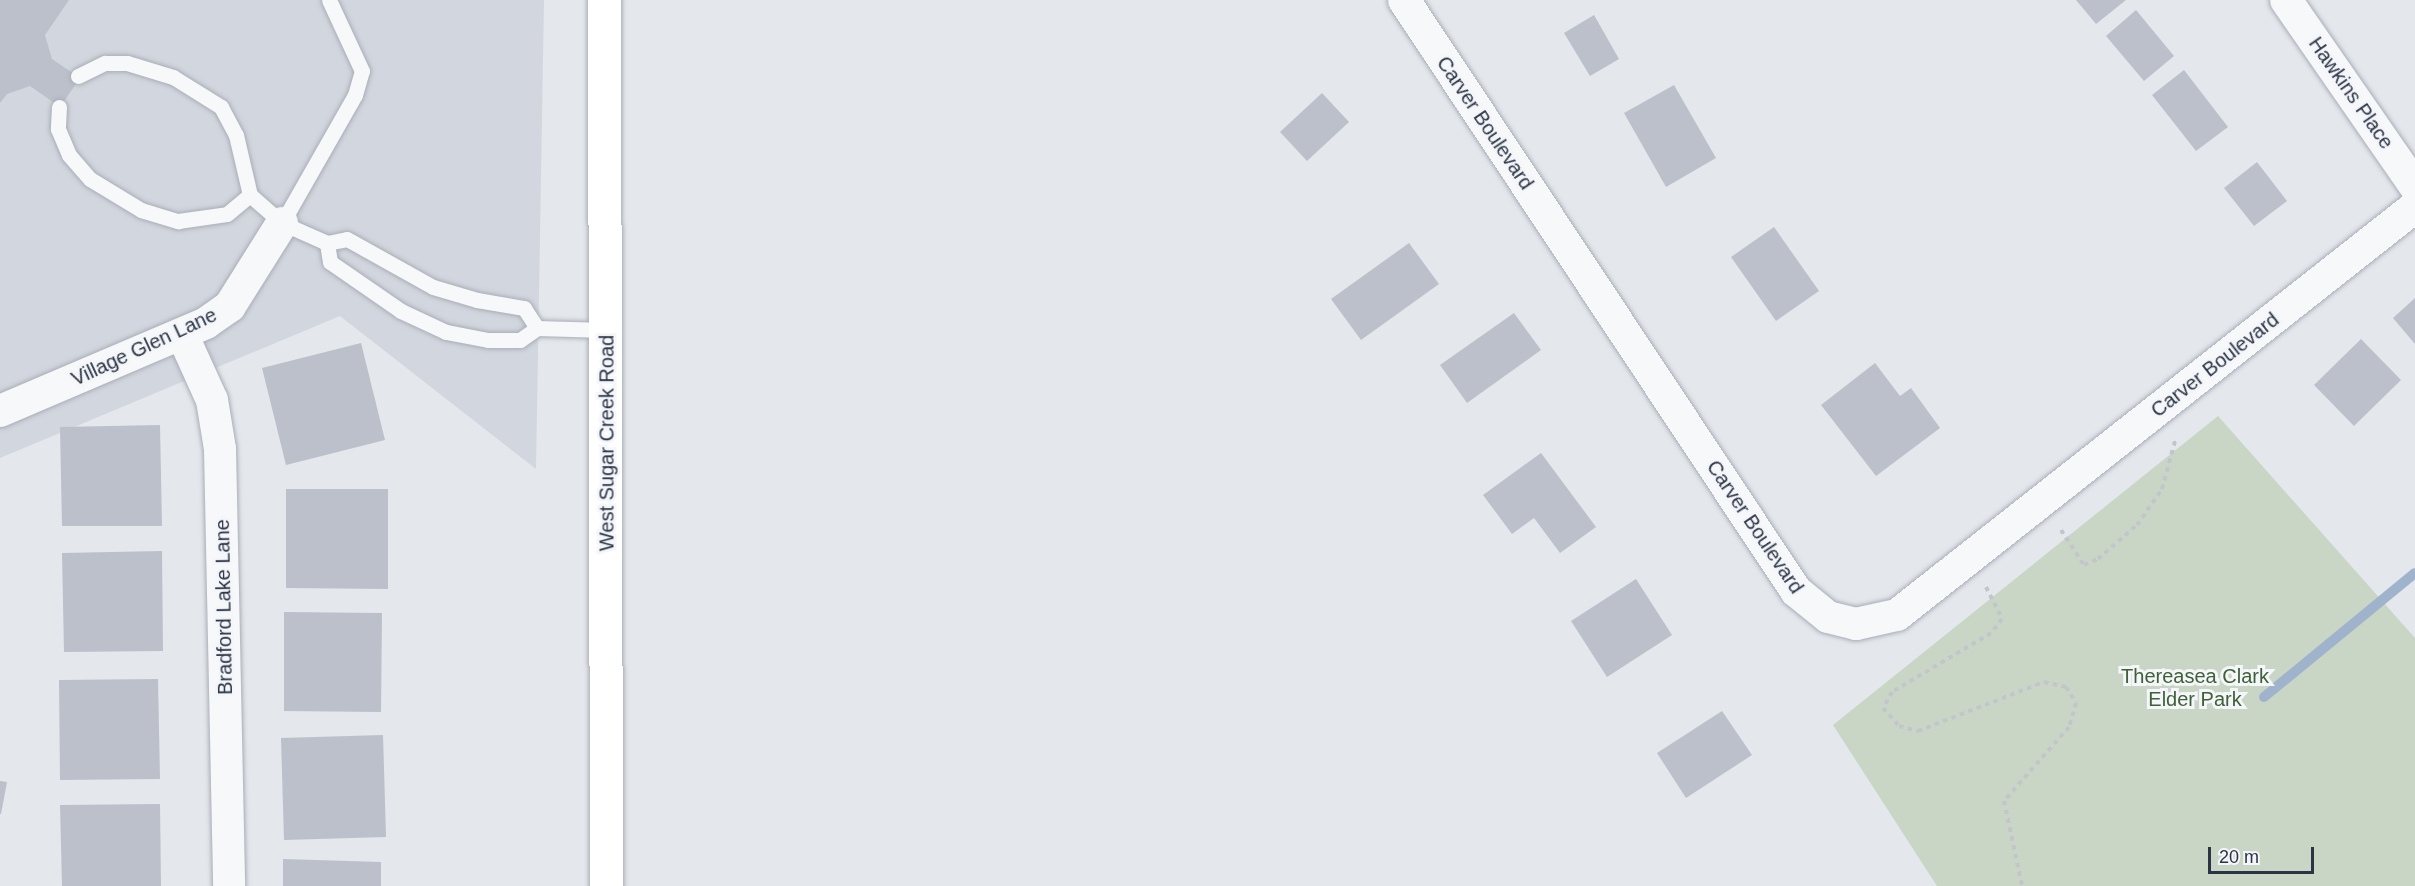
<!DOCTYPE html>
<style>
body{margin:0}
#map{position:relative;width:2415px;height:886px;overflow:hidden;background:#e4e7ec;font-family:Arial,sans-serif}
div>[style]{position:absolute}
.built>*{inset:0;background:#d2d6de}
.green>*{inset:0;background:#c9d6c5}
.stream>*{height:10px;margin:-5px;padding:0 5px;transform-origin:5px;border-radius:5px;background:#9fb4cc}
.building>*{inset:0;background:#bbc0ca}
.path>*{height:4px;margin-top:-2px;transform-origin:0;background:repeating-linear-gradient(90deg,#c2c5cb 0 4.5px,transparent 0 9px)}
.roads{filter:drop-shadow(0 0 2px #a9aeb7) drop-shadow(0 0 2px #a9aeb7)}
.service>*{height:15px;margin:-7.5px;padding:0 7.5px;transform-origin:7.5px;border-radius:7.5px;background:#f7f8fa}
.minor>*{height:32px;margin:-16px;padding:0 16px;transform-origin:16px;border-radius:16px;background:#f7f8fa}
.secondary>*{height:33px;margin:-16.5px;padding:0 16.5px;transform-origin:16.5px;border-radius:16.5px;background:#fff}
span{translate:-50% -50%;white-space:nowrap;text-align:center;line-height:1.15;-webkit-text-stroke:6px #f4f6f9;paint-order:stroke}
.street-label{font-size:20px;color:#2b3445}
.park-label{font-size:20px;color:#3f6138}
.scale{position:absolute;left:2208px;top:847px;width:106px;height:27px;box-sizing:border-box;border:3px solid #2b3445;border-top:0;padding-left:8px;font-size:18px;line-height:21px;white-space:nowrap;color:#2b3445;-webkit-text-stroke:4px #f4f6f9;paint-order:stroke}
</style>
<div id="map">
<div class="built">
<div style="clip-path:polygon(0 0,544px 0,536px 469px,340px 316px,0 458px)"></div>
</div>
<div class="green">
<div style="clip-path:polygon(2218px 416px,2415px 638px,2415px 886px,1937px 886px,1833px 725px)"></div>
</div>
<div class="stream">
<div style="left:2264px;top:697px;width:195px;rotate:-39.4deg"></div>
</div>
<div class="building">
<div style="clip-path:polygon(0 0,69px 0,45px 35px,52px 59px,80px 78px,60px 107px,30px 86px,7px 94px,0 103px)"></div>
<div style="clip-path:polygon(2076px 0,2126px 0,2096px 24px)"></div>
<div style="clip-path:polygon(2136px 10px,2174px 56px,2144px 81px,2106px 36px)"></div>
<div style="clip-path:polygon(1594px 15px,1619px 59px,1590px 76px,1564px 33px)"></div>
<div style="clip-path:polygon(2184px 70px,2228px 127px,2196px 151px,2152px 95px)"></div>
<div style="clip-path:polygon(1674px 85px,1716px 158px,1666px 187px,1624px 113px)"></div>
<div style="clip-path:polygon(1322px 93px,1349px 122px,1307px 161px,1280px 132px)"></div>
<div style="clip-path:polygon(2257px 162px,2287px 201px,2254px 226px,2224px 188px)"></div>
<div style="clip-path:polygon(1774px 227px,1819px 291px,1776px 321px,1731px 257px)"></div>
<div style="clip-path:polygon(1409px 243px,1439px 284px,1361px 340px,1331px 299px)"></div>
<div style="clip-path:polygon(2415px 298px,2415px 344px,2393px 318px)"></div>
<div style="clip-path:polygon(1514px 313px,1541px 350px,1467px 403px,1440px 365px)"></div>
<div style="clip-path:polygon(2361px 339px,2401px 380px,2354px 426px,2314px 385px)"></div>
<div style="clip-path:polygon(361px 343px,385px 440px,286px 465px,262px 368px)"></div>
<div style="clip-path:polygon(1875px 363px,1900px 396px,1911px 388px,1940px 428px,1876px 476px,1821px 405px)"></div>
<div style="clip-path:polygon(160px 425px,162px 526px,62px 526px,60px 427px)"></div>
<div style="clip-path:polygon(1541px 453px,1596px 527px,1560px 553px,1534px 518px,1512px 534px,1483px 495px)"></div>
<div style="clip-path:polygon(286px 489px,388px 489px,388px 589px,286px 588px)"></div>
<div style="clip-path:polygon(162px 551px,163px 651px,64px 652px,62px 553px)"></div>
<div style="clip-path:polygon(1636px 579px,1672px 635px,1607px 677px,1571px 621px)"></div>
<div style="clip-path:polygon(284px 612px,382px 613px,381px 712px,284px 711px)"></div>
<div style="clip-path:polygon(158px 679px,160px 779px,60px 780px,59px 680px)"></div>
<div style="clip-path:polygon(1722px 711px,1752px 755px,1686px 798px,1657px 753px)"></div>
<div style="clip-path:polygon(383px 735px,386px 837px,284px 840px,281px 738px)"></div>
<div style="clip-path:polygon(0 781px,7px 782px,1px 814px,0 814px)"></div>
<div style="clip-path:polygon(160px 804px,161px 886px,62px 886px,60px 805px)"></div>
<div style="clip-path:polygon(283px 859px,381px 862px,381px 886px,283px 886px)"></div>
</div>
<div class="path">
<div style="left:2061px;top:530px;width:42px;rotate:56.7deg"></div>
<div style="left:2084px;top:565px;width:15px;rotate:-23deg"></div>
<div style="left:2098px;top:559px;width:52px;rotate:-41.1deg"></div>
<div style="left:2137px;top:525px;width:44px;rotate:-55.2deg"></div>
<div style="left:2162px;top:489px;width:50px;rotate:-74.8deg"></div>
<div style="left:1986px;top:587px;width:36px;rotate:63deg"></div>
<div style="left:2002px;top:619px;width:18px;rotate:128deg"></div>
<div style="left:1991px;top:633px;width:115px;rotate:149.2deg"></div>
<div style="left:1892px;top:692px;width:18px;rotate:119deg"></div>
<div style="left:1883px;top:708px;width:24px;rotate:48deg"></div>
<div style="left:1899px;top:726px;width:20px;rotate:15deg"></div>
<div style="left:1918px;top:731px;width:135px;rotate:-21.3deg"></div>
<div style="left:2044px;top:682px;width:23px;rotate:13deg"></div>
<div style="left:2066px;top:687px;width:19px;rotate:58deg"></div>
<div style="left:2076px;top:703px;width:25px;rotate:106deg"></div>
<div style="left:2069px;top:727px;width:98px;rotate:131.3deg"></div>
<div style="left:2004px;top:801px;width:87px;rotate:78deg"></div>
</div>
<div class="roads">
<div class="service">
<div style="left:78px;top:76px;width:30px;rotate:-26deg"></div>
<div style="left:105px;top:63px;width:22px"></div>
<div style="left:127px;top:63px;width:48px;rotate:16.9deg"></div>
<div style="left:173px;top:77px;width:57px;rotate:32deg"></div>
<div style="left:221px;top:107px;width:32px;rotate:62deg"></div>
<div style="left:236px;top:135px;width:62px;rotate:76.9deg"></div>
<div style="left:250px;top:195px;width:43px;rotate:41.2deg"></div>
<div style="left:282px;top:223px;width:49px;rotate:24deg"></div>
<div style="left:327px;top:243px;width:20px;rotate:-11deg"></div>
<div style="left:347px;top:239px;width:98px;rotate:29.2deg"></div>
<div style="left:433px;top:287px;width:46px;rotate:16.5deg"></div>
<div style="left:477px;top:300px;width:48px;rotate:9.7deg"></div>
<div style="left:524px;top:308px;width:24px;rotate:57deg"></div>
<div style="left:537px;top:328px;width:21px;rotate:145deg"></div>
<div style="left:520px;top:340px;width:32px;rotate:180deg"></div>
<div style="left:488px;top:340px;width:43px;rotate:-169.2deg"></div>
<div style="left:446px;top:332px;width:50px;rotate:-155deg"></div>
<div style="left:401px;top:311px;width:86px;rotate:-145.4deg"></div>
<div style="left:330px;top:262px;width:19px;rotate:-99deg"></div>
<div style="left:59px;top:107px;width:22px;rotate:93deg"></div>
<div style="left:58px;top:129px;width:28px;rotate:67deg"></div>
<div style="left:69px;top:155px;width:32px;rotate:49deg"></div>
<div style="left:90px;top:179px;width:60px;rotate:31.3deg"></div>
<div style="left:141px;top:210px;width:39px;rotate:17deg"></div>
<div style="left:178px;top:221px;width:49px;rotate:-8.1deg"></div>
<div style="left:227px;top:214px;width:30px;rotate:-40deg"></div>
<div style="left:282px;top:223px;width:147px;rotate:-60.3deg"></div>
<div style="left:355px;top:95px;width:25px;rotate:-74deg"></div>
<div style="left:362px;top:71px;width:78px;rotate:-114.9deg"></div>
<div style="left:537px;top:328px;width:69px;rotate:1.7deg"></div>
</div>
<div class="minor">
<div style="left:1404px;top:0;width:709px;rotate:56.44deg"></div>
<div style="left:1796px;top:591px;width:41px;rotate:39.1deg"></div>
<div style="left:1828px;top:617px;width:29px;rotate:14deg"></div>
<div style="left:1856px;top:624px;width:42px;rotate:-12.4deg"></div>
<div style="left:1897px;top:615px;width:659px;rotate:-38.23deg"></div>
<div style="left:2286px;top:0;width:226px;rotate:55.3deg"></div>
<div style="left:182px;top:334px;width:72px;rotate:65.6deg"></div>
<div style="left:212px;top:400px;width:50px;rotate:80.7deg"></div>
<div style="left:220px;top:449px;width:437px;rotate:88.8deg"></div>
<div style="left:0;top:411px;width:224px;rotate:-23.1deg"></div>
<div style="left:206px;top:323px;width:29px;rotate:-35deg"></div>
<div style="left:230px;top:306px;width:98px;rotate:-57.9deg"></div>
</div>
<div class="secondary">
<div style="left:604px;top:0;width:886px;rotate:89.87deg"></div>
</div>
</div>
<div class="street-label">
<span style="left:2351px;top:93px;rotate:55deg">Hawkins Place</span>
<span style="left:1485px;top:123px;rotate:56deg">Carver Boulevard</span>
<span style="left:144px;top:347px;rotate:-25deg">Village Glen Lane</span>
<span style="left:2215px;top:365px;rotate:-38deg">Carver Boulevard</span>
<span style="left:607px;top:443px;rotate:-90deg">West Sugar Creek Road</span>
<span style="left:1755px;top:527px;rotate:56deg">Carver Boulevard</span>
<span style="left:224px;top:607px;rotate:-91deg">Bradford Lake Lane</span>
</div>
<div class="park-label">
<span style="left:2195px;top:688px">Thereasea Clark<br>Elder Park</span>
</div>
<div class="scale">20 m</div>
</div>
